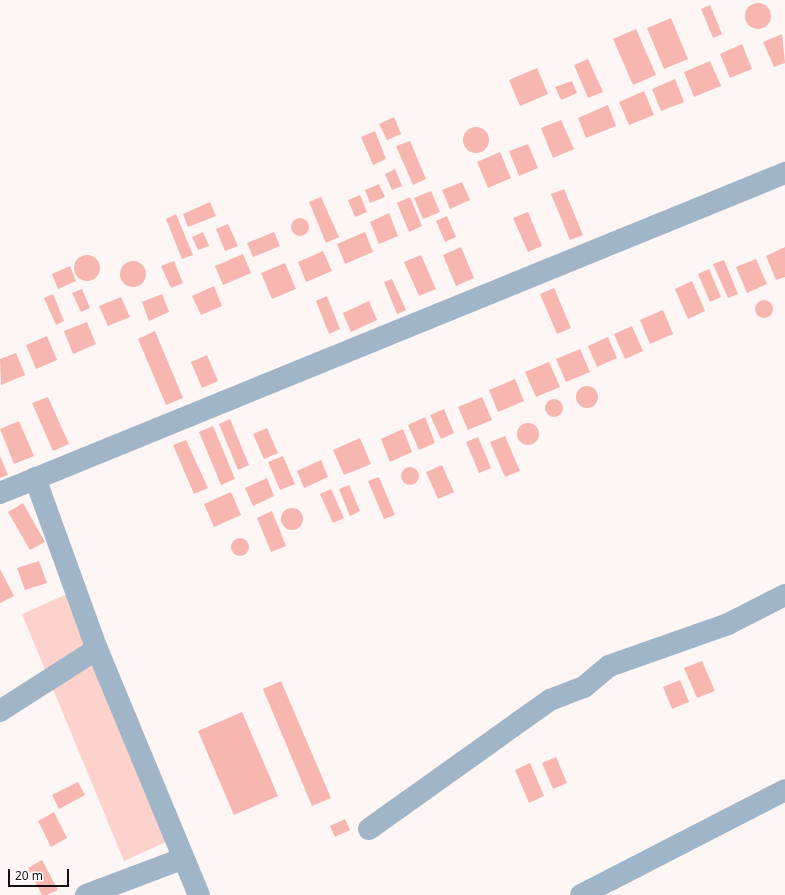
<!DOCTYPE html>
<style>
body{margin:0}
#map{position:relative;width:785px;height:895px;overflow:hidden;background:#fef6f5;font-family:"Noto Sans",sans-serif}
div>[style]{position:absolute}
.green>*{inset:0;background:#fdd1cc}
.building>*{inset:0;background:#f7b6af}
.round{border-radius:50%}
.minor>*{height:22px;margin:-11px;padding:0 11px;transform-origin:11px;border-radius:11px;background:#a0b5c7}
span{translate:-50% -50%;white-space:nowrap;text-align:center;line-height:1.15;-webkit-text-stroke:4px #fff;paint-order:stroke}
.scale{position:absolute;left:8px;top:869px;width:61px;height:18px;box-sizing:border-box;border:2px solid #15100f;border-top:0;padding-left:5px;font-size:12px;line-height:14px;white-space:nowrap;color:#15100f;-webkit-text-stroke:3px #fff;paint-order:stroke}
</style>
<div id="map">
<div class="green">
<div style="clip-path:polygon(67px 594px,166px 842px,124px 861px,22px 614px)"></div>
</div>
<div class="building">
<div class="round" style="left:745px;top:3px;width:26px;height:26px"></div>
<div style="clip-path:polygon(710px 5px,722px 34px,713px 38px,701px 9px)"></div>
<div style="clip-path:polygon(671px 18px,688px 59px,664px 69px,647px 28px)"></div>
<div style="clip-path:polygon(636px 29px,656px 75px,633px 85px,613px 39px)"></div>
<div style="clip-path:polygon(782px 34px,785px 63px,774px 67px,763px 42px)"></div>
<div style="clip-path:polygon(742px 44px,752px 69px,730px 78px,720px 54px)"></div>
<div style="clip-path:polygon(588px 59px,603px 92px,588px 98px,574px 65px)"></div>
<div style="clip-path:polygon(710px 61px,721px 86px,694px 97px,684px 72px)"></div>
<div style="clip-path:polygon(537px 68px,548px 94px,520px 106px,509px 80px)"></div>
<div style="clip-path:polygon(675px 79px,684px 102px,661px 111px,652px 89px)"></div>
<div style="clip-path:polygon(572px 81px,577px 93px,561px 100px,555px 87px)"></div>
<div style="clip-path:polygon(644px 91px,654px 115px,629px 125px,619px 102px)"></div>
<div style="clip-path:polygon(608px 105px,616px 126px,586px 138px,578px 118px)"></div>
<div style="clip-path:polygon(394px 117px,401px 134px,387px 140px,379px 124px)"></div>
<div style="clip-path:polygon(561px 120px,574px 149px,553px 158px,541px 128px)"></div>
<div class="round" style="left:463px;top:127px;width:26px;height:26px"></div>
<div style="clip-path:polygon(375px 131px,386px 159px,373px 165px,361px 137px)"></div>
<div style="clip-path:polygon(410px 141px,426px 179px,413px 185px,396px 146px)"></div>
<div style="clip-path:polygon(528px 144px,538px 168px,519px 176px,509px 151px)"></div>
<div style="clip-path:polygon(500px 152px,511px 178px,488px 188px,477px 162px)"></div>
<div style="clip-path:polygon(395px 169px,402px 186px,392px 190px,385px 174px)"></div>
<div style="clip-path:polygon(462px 182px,470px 200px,450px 209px,442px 190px)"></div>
<div style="clip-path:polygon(379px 184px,385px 197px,370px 203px,365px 190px)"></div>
<div style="clip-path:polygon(564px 189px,583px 235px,570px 240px,551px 194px)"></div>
<div style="clip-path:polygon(431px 191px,440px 212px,423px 219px,414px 198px)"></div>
<div style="clip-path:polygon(360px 195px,367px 212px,355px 217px,348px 200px)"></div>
<div style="clip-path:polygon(321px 197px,339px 237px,326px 243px,309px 202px)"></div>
<div style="clip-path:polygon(410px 197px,422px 226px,409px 232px,397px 203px)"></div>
<div style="clip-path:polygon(210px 202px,216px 216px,188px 227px,183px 214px)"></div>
<div style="clip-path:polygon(528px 212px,542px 246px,528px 252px,513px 218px)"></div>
<div style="clip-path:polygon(389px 213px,398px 236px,379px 244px,370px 222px)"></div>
<div style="clip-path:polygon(176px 214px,193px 255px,182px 259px,166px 219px)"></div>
<div style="clip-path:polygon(447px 216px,456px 237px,445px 242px,436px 221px)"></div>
<div class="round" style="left:291px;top:218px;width:18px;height:18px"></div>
<div style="clip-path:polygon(228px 224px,238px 246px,225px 251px,216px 229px)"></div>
<div style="clip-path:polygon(203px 232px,209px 246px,198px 250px,192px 237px)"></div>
<div style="clip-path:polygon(274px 232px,280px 246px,253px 257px,247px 243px)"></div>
<div style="clip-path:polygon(365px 232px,373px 252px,345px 264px,337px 244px)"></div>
<div style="clip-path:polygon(461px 247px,474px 278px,456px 286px,443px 255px)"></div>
<div style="clip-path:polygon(785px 247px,785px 277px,776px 280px,766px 256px)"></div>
<div style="clip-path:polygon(323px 251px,332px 271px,306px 282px,298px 262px)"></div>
<div style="clip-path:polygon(243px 254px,251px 273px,223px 285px,215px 266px)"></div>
<div class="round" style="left:74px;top:255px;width:26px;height:26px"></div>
<div style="clip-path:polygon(421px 255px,436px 289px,419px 296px,404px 262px)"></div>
<div style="clip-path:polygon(756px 259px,767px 284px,747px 293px,736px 267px)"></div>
<div style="clip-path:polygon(724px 260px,738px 294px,728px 298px,713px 264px)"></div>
<div class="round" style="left:120px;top:261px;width:26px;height:26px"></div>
<div style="clip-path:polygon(174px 261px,183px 283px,171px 288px,161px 266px)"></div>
<div style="clip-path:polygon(285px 263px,296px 289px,272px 299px,261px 273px)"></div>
<div style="clip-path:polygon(70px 266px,76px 281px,58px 289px,52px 274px)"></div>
<div style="clip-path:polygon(709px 269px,721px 297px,710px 302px,698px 274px)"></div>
<div style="clip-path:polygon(392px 279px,406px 310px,397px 314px,384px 282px)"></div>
<div style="clip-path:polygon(692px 281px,705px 311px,688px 319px,675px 289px)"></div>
<div style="clip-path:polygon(214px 286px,222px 306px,201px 315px,192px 296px)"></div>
<div style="clip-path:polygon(554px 288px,571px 328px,557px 334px,540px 294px)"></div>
<div style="clip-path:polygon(82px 289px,90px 308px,81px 312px,72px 293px)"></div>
<div style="clip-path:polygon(53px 294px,64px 321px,56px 325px,44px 298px)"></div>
<div style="clip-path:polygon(162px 294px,169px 312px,149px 321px,142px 302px)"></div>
<div style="clip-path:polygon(327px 296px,340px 329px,329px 334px,316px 301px)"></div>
<div style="clip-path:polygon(121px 297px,130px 317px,108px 326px,99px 306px)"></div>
<div class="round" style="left:755px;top:300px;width:18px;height:18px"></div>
<div style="clip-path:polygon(369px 301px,377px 320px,351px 332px,343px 313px)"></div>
<div style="clip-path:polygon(663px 310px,673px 334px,650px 344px,640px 320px)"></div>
<div style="clip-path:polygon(87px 322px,96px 344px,73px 354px,64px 331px)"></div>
<div style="clip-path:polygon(632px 326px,643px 351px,625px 359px,614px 334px)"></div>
<div style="clip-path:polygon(155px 331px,183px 398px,166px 405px,138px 339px)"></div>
<div style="clip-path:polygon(47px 336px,57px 360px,36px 369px,26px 345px)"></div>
<div style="clip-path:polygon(608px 337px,617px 358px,597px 367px,588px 346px)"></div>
<div style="clip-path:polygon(580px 349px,590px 372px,566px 382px,556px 359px)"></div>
<div style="clip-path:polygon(16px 353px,25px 375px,1px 385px,0 359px)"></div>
<div style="clip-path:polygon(207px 355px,218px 381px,202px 388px,191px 362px)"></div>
<div style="clip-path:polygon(549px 362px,560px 387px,536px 397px,525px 372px)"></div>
<div style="clip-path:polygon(515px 379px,524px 401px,498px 412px,489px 390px)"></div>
<div class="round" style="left:576px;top:386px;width:22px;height:22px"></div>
<div style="clip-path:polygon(48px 397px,69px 444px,53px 451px,32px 403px)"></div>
<div style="clip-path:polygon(482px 397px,492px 420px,468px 430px,458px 407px)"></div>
<div class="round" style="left:545px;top:399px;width:18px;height:18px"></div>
<div style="clip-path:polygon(444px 409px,454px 433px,441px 439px,430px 415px)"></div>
<div style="clip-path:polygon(425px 417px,435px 443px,419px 450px,408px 425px)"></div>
<div style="clip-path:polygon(230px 419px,249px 465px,238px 470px,219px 424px)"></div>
<div style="clip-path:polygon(19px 421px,34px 456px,14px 464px,0 429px)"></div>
<div class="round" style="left:517px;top:423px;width:22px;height:22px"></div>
<div style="clip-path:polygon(213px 426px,235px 479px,221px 485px,199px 432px)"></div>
<div style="clip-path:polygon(267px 428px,278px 453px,264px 459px,253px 434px)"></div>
<div style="clip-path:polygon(403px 429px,412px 452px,390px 462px,381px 439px)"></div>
<div style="clip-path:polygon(505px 436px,520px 471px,505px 477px,490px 442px)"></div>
<div style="clip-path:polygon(478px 437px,491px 468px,479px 473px,466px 442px)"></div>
<div style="clip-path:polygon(360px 438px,371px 464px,344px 475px,333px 450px)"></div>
<div style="clip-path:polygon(186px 440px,208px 488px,194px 494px,173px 445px)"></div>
<div style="clip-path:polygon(0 456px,8px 475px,0 478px)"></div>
<div style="clip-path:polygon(283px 456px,295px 484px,280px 490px,268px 462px)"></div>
<div style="clip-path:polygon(321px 460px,328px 477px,304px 488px,297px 471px)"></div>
<div style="clip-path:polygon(442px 465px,454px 492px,438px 499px,426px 472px)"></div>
<div class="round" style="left:401px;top:467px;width:18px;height:18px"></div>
<div style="clip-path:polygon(379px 477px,395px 515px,384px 519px,368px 481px)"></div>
<div style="clip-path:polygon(267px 478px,274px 496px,253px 506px,245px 488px)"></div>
<div style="clip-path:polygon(349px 485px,360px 511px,350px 516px,339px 489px)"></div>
<div style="clip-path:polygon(331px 489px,344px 518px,333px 523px,320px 494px)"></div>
<div style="clip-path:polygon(231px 492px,241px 515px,214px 527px,204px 504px)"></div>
<div style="clip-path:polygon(23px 503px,45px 542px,30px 550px,8px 512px)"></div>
<div class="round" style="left:281px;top:508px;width:22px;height:22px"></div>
<div style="clip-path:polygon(272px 511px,286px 546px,271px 552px,257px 518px)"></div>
<div class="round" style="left:231px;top:538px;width:18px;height:18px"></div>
<div style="clip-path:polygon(39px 561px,47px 583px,25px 590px,17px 568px)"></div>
<div style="clip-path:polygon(0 569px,14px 596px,0 603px)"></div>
<div style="clip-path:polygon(702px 661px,715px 691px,697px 698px,684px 668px)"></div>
<div style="clip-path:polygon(680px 680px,689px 702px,672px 709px,663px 687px)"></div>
<div style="clip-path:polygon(281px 681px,331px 798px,312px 806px,263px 689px)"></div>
<div style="clip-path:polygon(242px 712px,278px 796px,234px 815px,198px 731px)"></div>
<div style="clip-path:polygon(556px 757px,567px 783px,553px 789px,542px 763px)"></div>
<div style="clip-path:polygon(530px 763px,544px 796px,529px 803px,515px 770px)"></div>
<div style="clip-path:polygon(78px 782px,85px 795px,59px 809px,52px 795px)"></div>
<div style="clip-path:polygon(54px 812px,67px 838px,51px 847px,38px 821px)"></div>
<div style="clip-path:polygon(345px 819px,350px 830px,335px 837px,330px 826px)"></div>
<div style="clip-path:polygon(42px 860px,58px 890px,47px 895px,42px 895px,28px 868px)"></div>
</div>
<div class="minor">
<div style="left:35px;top:478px;width:182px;rotate:70.1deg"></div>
<div style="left:97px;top:649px;width:266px;rotate:67.5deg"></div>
<div style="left:0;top:493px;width:848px;rotate:-22.18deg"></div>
<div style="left:0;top:711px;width:115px;rotate:-32.6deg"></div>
<div style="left:369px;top:829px;width:222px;rotate:-35.5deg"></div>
<div style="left:550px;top:700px;width:36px;rotate:-21deg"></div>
<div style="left:584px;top:687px;width:33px;rotate:-40deg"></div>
<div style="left:609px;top:666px;width:126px;rotate:-19.4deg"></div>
<div style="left:728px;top:624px;width:64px;rotate:-27deg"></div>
<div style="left:86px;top:895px;width:103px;rotate:-20.6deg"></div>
<div style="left:581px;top:895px;width:229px;rotate:-27.2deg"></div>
</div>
<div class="scale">20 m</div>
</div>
